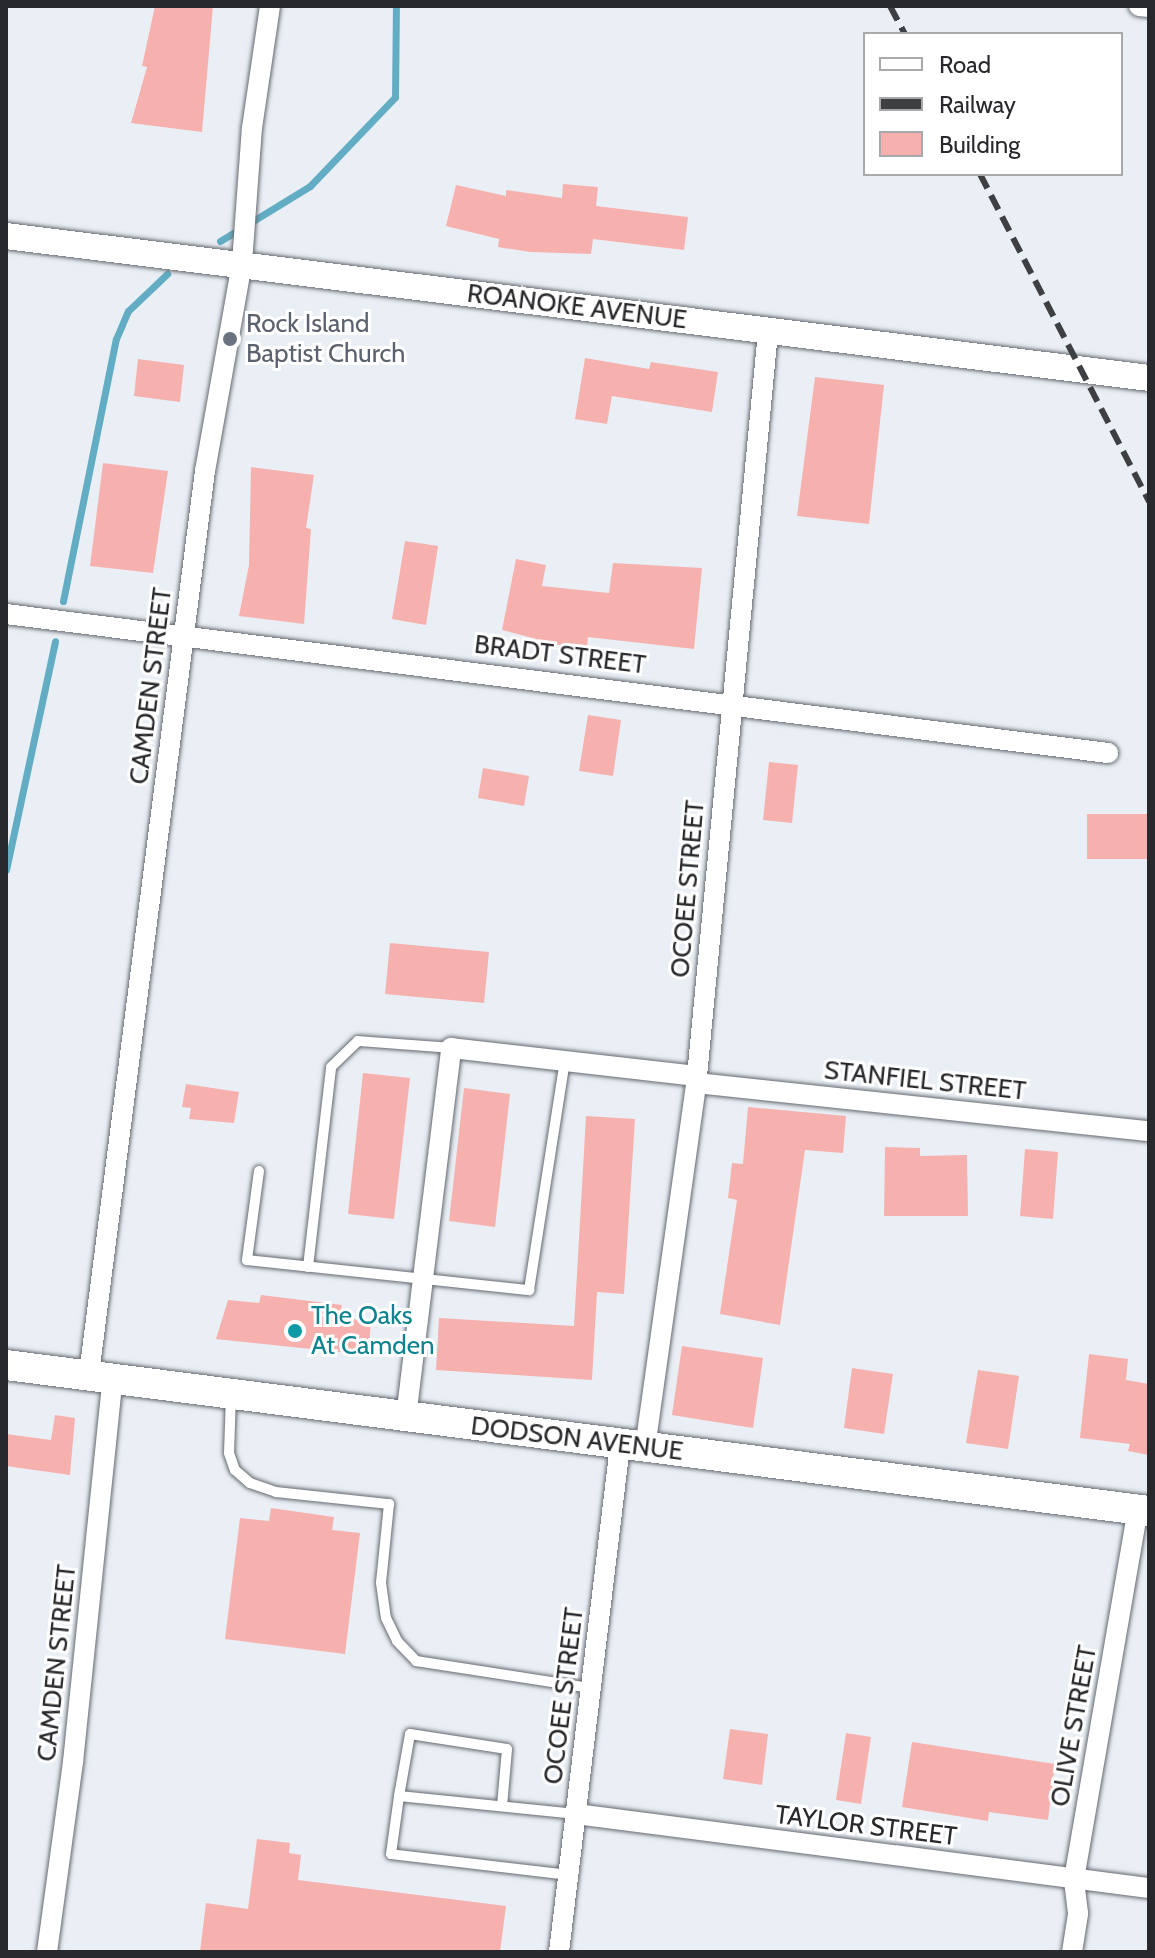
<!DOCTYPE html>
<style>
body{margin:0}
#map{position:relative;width:1155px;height:1958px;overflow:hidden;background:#eaeff6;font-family:Cabin,sans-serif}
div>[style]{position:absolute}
.stream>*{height:7px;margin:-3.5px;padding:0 3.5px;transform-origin:3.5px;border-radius:3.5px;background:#62adc3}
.building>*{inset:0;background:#f6b1ae}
.roads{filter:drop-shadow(0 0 2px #65696f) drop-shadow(0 0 2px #65696f)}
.service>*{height:10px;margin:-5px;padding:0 5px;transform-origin:5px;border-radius:5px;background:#fff}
.minor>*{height:20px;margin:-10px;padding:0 10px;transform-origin:10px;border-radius:10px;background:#fff}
.tertiary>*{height:26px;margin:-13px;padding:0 13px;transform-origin:13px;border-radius:13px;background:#fff}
.secondary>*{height:30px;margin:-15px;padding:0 15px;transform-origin:15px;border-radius:15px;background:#fff}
.rail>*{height:6px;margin-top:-3px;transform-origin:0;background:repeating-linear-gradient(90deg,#3d3f42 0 16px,transparent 0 24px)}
.dots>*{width:22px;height:22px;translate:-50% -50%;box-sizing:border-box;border:4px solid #fff;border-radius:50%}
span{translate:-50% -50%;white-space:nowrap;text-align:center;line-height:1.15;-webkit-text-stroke:6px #fff;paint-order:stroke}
.street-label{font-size:26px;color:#28292c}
.worship-label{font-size:26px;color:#5b616d}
.left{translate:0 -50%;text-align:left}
.culture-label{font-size:26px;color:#0d838f}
.frame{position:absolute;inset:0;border:8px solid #28292c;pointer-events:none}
.legend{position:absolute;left:863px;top:32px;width:260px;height:144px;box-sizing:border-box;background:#fff;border:2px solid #a9a9ab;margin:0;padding:10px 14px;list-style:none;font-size:24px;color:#28292c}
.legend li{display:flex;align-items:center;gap:16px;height:40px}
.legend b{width:40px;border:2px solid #a9a9ab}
</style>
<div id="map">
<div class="stream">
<div style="left:220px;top:241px;width:105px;rotate:-31.4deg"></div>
<div style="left:310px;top:186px;width:123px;rotate:-46.3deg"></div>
<div style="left:395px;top:97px;width:91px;rotate:-89.4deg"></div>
<div style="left:63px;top:601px;width:267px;rotate:-78.6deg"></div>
<div style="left:116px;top:339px;width:30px;rotate:-67deg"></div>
<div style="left:128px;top:311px;width:54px;rotate:-43.5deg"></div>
<div style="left:6px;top:870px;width:234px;rotate:-77.9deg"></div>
</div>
<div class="building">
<div style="clip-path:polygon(155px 6px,213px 6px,202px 132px,131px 123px,147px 67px,142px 66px)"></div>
<div style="clip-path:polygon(563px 184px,598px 187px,596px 206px,688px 217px,684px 250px,593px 239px,591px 254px,530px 252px,498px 247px,499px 239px,446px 226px,456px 185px,506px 196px,506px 190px,562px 198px)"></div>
<div style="clip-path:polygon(585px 358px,649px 369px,651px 362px,718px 372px,712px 412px,612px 396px,607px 424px,575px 419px)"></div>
<div style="clip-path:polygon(138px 359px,184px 365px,180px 402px,134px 396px)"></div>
<div style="clip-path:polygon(815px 377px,884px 385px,869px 524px,797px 516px)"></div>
<div style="clip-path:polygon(103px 463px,168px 471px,153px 573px,90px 566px)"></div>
<div style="clip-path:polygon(251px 467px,314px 475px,306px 528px,311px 529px,304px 624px,239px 616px,249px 565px)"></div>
<div style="clip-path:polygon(405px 541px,438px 546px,426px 625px,392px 619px)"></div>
<div style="clip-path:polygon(516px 559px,546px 565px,542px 586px,609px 593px,613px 563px,702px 568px,694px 649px,588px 637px,587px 647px,559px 645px,502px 630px)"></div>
<div style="clip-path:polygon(588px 715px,621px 720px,613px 776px,579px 771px)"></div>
<div style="clip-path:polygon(769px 762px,798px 765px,792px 823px,763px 820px)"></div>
<div style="clip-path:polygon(483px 768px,529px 776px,524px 806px,478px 798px)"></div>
<div style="clip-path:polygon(1087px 814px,1149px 814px,1149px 859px,1087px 859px)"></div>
<div style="clip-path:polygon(390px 943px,489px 952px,484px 1003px,385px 994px)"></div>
<div style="clip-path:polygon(363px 1073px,410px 1078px,394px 1219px,348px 1214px)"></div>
<div style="clip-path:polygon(186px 1084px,239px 1092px,234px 1123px,189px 1119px,191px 1108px,182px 1107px)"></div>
<div style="clip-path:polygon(464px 1088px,510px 1094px,495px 1227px,449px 1221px)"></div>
<div style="clip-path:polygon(748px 1107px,846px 1116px,843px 1153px,805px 1150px,780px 1325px,720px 1314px,737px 1200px,728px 1198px,732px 1163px,743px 1164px)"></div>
<div style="clip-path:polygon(586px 1116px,635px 1119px,624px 1294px,597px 1292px,592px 1380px,436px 1370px,439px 1318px,574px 1326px)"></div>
<div style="clip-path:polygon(885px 1147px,920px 1148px,920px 1156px,967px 1155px,968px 1216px,884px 1216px)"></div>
<div style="clip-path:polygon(1025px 1149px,1058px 1152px,1053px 1219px,1020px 1216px)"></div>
<div style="clip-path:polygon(261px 1295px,342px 1305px,340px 1316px,371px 1323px,368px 1355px,216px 1339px,228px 1300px,259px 1303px)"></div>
<div style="clip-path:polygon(682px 1346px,763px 1358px,753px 1428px,672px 1415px)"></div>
<div style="clip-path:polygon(1089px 1354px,1128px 1359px,1126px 1380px,1149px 1384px,1149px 1455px,1128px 1451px,1130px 1444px,1080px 1438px)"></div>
<div style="clip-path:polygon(852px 1368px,893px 1374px,884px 1434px,844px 1428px)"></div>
<div style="clip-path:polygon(978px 1370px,1019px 1376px,1008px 1449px,966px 1443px)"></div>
<div style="clip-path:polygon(55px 1415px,75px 1418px,70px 1475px,6px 1466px,6px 1434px,51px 1440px)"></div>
<div style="clip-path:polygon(271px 1508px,334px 1517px,332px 1530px,360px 1533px,345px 1654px,225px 1639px,240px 1518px,269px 1521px)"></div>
<div style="clip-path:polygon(730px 1729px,768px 1734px,762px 1785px,723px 1779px)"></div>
<div style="clip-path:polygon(846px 1733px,871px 1737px,861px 1804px,836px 1800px)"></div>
<div style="clip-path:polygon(912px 1742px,1055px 1764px,1048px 1820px,989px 1812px,988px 1821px,902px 1807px)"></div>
<div style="clip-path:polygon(257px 1839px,290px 1843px,289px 1853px,301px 1855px,298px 1880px,506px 1906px,500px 1952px,200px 1952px,206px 1903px,248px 1909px)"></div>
</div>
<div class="roads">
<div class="service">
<div style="left:259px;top:1171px;width:90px;rotate:97.7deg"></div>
<div style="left:247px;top:1260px;width:284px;rotate:6.1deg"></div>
<div style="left:529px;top:1290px;width:232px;rotate:-81.1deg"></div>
<div style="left:308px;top:1267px;width:201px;rotate:-83.4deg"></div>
<div style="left:331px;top:1067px;width:37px;rotate:-44deg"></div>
<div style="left:358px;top:1041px;width:93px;rotate:4.3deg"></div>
<div style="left:231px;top:1396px;width:57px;rotate:92deg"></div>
<div style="left:229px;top:1453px;width:18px;rotate:71deg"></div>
<div style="left:235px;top:1470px;width:20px;rotate:41deg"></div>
<div style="left:250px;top:1483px;width:28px;rotate:19deg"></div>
<div style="left:276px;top:1492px;width:114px;rotate:6.1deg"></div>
<div style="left:389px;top:1504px;width:79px;rotate:95.8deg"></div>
<div style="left:381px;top:1583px;width:35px;rotate:82deg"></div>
<div style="left:386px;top:1618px;width:25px;rotate:64deg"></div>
<div style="left:397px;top:1641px;width:28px;rotate:46deg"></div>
<div style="left:416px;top:1661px;width:177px;rotate:8.8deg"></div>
<div style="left:399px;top:1796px;width:63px;rotate:-79.9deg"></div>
<div style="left:410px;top:1734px;width:98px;rotate:8.8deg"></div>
<div style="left:507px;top:1749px;width:57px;rotate:95deg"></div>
<div style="left:569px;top:1875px;width:179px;rotate:-173.3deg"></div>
<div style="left:391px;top:1854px;width:59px;rotate:-82.1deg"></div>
<div style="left:399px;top:1796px;width:178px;rotate:5.8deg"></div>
</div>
<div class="minor">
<div style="left:1139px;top:6px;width:10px;rotate:6deg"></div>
<div style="left:6px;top:614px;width:1111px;rotate:7.19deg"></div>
<div style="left:697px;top:1083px;width:455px;rotate:6.1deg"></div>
<div style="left:89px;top:1374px;width:910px;rotate:-82.68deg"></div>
<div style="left:205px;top:471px;width:211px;rotate:-79.9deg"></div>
<div style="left:242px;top:263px;width:135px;rotate:-85.8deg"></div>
<div style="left:252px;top:128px;width:123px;rotate:-81.6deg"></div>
<div style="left:406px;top:1417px;width:372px;rotate:-83deg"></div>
<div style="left:451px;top:1048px;width:248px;rotate:6.5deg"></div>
<div style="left:645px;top:1448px;width:376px;rotate:-82deg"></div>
<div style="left:697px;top:1076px;width:747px;rotate:-84.55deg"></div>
<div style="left:576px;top:1814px;width:578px;rotate:7.36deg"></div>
<div style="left:47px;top:1952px;width:192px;rotate:-82.2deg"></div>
<div style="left:73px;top:1762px;width:386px;rotate:-84.1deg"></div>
<div style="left:559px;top:1952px;width:510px;rotate:-83.13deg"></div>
<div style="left:1072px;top:1952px;width:39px;rotate:-81deg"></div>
<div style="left:1078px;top:1913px;width:34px;rotate:-97deg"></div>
<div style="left:1074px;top:1879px;width:375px;rotate:-80.2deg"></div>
</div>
<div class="tertiary">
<div style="left:6px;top:236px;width:1152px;rotate:7.08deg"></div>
</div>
<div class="secondary">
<div style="left:6px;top:1365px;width:1152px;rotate:7.28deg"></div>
</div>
</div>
<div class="rail">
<div style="left:890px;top:6px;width:32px;rotate:62deg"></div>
<div style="left:980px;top:174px;width:369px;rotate:62.7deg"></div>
</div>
<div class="dots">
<div style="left:230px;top:339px;background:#6b7280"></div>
<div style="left:295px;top:1331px;background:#0f9aa8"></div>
</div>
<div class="street-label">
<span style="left:577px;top:307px;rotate:7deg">ROANOKE AVENUE</span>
<span style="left:560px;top:655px;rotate:7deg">BRADT STREET</span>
<span style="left:151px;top:686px;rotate:-83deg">CAMDEN STREET</span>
<span style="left:688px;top:889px;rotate:-85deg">OCOEE STREET</span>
<span style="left:925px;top:1081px;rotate:6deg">STANFIEL STREET</span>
<span style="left:577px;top:1439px;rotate:7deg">DODSON AVENUE</span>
<span style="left:57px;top:1663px;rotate:-84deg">CAMDEN STREET</span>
<span style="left:564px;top:1696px;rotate:-83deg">OCOEE STREET</span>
<span style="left:1074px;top:1726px;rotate:-80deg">OLIVE STREET</span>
<span style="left:866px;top:1826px;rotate:7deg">TAYLOR STREET</span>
</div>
<div class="worship-label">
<span class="left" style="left:246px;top:339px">Rock Island<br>Baptist Church</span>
</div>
<div class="culture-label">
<span class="left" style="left:311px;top:1331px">The Oaks<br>At Camden</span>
</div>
<div class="frame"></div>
<ul class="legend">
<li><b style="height:10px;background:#fff"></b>Road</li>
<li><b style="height:10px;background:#3d3f42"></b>Railway</li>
<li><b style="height:22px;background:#f6b1ae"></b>Building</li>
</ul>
</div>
